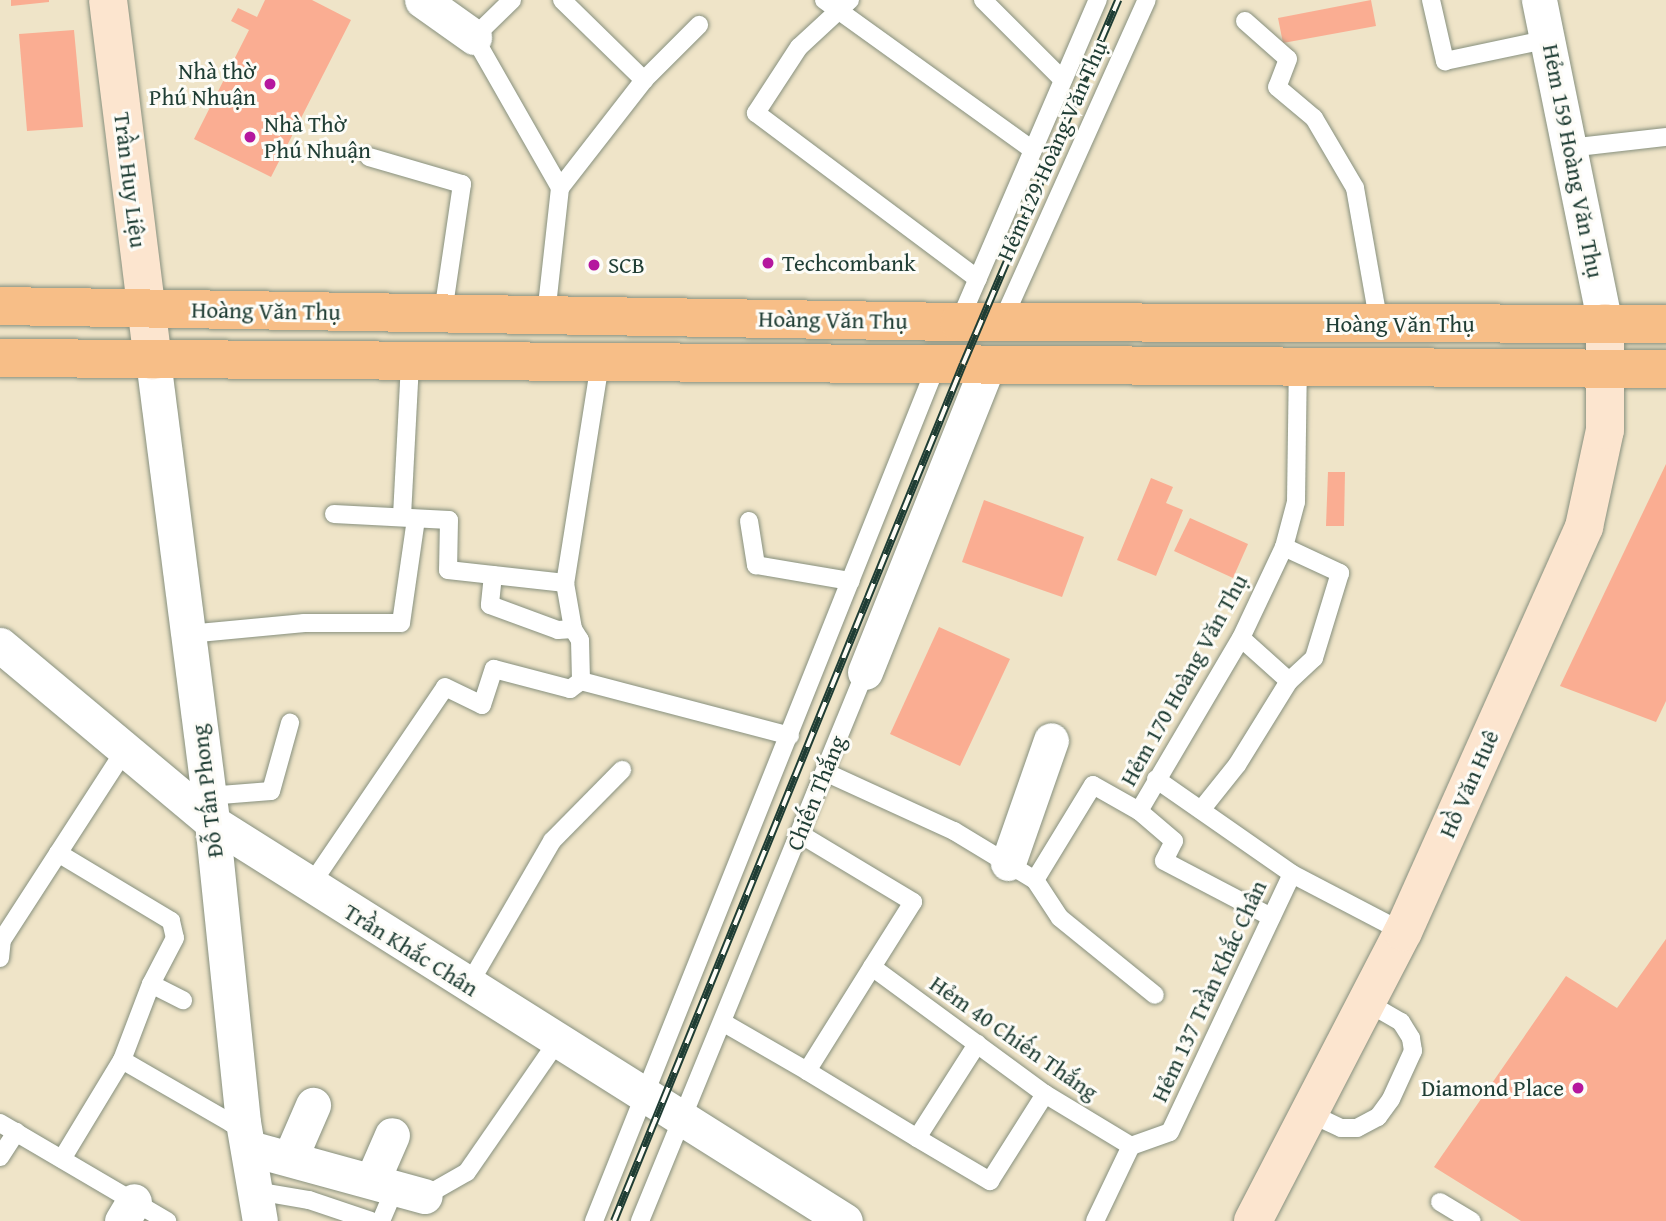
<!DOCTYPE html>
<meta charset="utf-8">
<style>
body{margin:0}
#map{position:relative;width:1666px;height:1221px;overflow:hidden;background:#efe4c8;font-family:"Gentium Book Plus",serif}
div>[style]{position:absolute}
.building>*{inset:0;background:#faad92}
.roads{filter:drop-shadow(0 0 2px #87907e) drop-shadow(0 0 2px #87907e)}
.lane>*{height:18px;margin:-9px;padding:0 9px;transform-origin:9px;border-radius:9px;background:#fff}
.street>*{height:35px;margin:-17.5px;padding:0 17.5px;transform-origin:17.5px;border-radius:17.5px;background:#fff}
.secondary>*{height:38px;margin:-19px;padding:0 19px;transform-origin:19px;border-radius:19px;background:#fce5cf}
.primary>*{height:38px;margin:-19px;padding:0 19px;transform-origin:19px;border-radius:19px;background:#f7be87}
.rail>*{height:8px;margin-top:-4px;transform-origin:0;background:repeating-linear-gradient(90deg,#fdfcf7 0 16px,#1f3d34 0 32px);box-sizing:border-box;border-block:2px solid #1f3d34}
.dots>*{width:19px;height:19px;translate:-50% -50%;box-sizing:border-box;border:4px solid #fdfcf7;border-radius:50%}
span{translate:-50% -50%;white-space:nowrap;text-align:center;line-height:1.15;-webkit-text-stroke:6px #fdfcf7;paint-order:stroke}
.poi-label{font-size:23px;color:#1f3d34}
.right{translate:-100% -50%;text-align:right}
.left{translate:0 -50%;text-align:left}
.street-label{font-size:23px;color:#1f3d34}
</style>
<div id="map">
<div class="building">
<div style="clip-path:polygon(11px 0,49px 0,49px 2px,11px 6px)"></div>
<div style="clip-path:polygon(265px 0,312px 0,351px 20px,271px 177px,194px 139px,249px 30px,231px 21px,238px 8px,257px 17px)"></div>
<div style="clip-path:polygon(1371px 0,1376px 26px,1283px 43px,1278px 18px)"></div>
<div style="clip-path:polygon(74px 30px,83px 127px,27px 131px,19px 34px)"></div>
<div style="clip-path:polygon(1666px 464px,1666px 701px,1656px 722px,1560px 686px)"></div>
<div style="clip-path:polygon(1328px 472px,1345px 472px,1344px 526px,1326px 526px)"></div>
<div style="clip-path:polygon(1151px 478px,1173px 487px,1166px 503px,1183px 510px,1156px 576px,1117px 560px)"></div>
<div style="clip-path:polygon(984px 500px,1084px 537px,1062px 597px,962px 562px)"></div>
<div style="clip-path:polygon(1190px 518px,1248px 544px,1233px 578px,1174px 551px)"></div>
<div style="clip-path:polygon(939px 627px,1010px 659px,960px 766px,890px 734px)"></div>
<div style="clip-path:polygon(1666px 939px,1666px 1221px,1521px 1221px,1434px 1167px,1566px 976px,1617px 1008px)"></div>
</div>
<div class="roads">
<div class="lane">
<div style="left:512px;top:0;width:53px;rotate:135.8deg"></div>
<div style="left:474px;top:37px;width:174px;rotate:60.3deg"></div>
<div style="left:560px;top:188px;width:128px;rotate:96.3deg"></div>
<div style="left:562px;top:0;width:115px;rotate:44.3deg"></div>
<div style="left:824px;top:0;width:257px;rotate:35.7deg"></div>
<div style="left:850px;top:0;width:69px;rotate:137.3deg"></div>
<div style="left:799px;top:47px;width:79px;rotate:123.1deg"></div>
<div style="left:756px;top:113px;width:277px;rotate:36.8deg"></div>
<div style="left:983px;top:0;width:113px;rotate:45deg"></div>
<div style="left:1431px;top:0;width:63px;rotate:77.1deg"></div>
<div style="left:1445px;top:61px;width:106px;rotate:-11.9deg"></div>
<div style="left:1245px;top:21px;width:57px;rotate:41.5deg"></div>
<div style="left:1288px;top:59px;width:30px;rotate:111deg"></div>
<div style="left:1277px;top:87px;width:48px;rotate:40deg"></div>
<div style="left:1314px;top:118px;width:81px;rotate:59.6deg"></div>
<div style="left:1355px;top:188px;width:138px;rotate:80deg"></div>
<div style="left:1569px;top:148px;width:98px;rotate:-6.5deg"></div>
<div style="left:369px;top:157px;width:97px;rotate:16.2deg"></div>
<div style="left:462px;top:184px;width:130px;rotate:98.4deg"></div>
<div style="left:560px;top:188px;width:137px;rotate:-52.1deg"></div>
<div style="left:644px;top:80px;width:78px;rotate:-45deg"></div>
<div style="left:959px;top:322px;width:351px;rotate:-66.7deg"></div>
<div style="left:1002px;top:322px;width:353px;rotate:-65.8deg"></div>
<div style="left:600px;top:363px;width:223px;rotate:99deg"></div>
<div style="left:565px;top:583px;width:47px;rotate:80.1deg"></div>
<div style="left:573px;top:629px;width:13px;rotate:58deg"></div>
<div style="left:580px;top:640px;width:41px;rotate:88.6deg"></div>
<div style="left:581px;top:681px;width:216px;rotate:14.7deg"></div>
<div style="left:334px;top:514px;width:115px;rotate:3deg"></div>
<div style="left:449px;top:520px;width:50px;rotate:91.1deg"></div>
<div style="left:448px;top:570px;width:118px;rotate:6.3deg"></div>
<div style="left:402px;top:516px;width:154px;rotate:-87deg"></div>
<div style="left:749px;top:521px;width:45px;rotate:81deg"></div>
<div style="left:756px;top:565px;width:96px;rotate:9.6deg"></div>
<div style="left:1284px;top:547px;width:62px;rotate:24.9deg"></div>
<div style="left:1340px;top:573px;width:89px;rotate:107deg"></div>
<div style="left:1314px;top:658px;width:34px;rotate:137deg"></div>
<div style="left:493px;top:575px;width:30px;rotate:96deg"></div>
<div style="left:490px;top:605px;width:72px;rotate:20.2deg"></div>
<div style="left:558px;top:630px;width:15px;rotate:-4deg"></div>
<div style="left:188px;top:634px;width:117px;rotate:-5.4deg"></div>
<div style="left:304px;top:623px;width:97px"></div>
<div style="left:401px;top:623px;width:105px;rotate:-81.8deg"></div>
<div style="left:825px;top:772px;width:142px;rotate:24.6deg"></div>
<div style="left:954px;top:831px;width:95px;rotate:31.2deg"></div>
<div style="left:1035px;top:880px;width:45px;rotate:56.7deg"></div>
<div style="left:1060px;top:918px;width:122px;rotate:39deg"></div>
<div style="left:1156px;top:779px;width:166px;rotate:34.9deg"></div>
<div style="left:1292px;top:874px;width:125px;rotate:27.6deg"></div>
<div style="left:208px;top:796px;width:63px;rotate:-4.5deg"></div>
<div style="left:271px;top:791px;width:71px;rotate:-74.4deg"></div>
<div style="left:1201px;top:810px;width:58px;rotate:-51.3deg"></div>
<div style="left:1237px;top:765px;width:99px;rotate:-58.2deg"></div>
<div style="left:1289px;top:681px;width:64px;rotate:-138.1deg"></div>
<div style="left:1139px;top:811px;width:201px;rotate:-59.5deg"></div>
<div style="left:1241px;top:638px;width:101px;rotate:-64.7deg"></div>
<div style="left:1284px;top:547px;width:47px;rotate:-75.1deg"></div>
<div style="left:1296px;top:502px;width:136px;rotate:-89.2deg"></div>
<div style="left:800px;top:834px;width:132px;rotate:31deg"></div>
<div style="left:913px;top:902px;width:77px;rotate:122.2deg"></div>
<div style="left:58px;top:853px;width:132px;rotate:31deg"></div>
<div style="left:171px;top:921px;width:17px;rotate:77deg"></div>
<div style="left:175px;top:938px;width:52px;rotate:117.6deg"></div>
<div style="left:151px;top:984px;width:36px;rotate:27deg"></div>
<div style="left:1035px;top:880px;width:111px;rotate:-58.6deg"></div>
<div style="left:1093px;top:785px;width:53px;rotate:29.5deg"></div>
<div style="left:1139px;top:811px;width:46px;rotate:40.6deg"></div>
<div style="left:1174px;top:841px;width:22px;rotate:117deg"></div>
<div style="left:1164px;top:861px;width:121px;rotate:27.6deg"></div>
<div style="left:310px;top:886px;width:240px;rotate:-55.8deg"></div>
<div style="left:445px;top:687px;width:41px;rotate:25.9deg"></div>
<div style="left:482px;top:705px;width:38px;rotate:-72deg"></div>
<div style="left:494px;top:669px;width:79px;rotate:14.7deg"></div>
<div style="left:570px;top:689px;width:14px;rotate:-36deg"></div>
<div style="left:0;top:958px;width:18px;rotate:-84deg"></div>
<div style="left:2px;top:940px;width:226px;rotate:-57.1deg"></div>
<div style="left:468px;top:986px;width:168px;rotate:-59.9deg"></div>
<div style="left:552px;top:841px;width:100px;rotate:-45.4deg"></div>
<div style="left:724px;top:1023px;width:96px;rotate:30deg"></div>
<div style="left:807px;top:1071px;width:123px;rotate:-58deg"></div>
<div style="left:872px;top:967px;width:215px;rotate:36.3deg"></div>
<div style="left:1045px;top:1094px;width:100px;rotate:31.2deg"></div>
<div style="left:122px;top:1060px;width:81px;rotate:-69.1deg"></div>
<div style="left:807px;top:1071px;width:129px;rotate:31.3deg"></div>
<div style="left:917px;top:1138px;width:112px;rotate:-57.4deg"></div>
<div style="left:1309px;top:1113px;width:35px;rotate:25deg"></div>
<div style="left:1341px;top:1128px;width:16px"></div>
<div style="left:1357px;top:1128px;width:24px;rotate:-28deg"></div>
<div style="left:1378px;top:1117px;width:22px;rotate:-54deg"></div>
<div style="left:1391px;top:1099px;width:53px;rotate:-65.4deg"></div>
<div style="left:1413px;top:1051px;width:13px;rotate:-99deg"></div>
<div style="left:1411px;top:1038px;width:19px;rotate:-122deg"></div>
<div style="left:1401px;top:1022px;width:39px;rotate:-150deg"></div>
<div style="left:0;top:1123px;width:194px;rotate:30.4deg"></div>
<div style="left:917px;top:1138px;width:85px;rotate:30.5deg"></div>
<div style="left:990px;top:1181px;width:103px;rotate:-57.7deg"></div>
<div style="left:0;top:1157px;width:30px;rotate:-57deg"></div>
<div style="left:62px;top:1159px;width:116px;rotate:-58.8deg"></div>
<div style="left:122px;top:1060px;width:126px;rotate:30deg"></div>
<div style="left:231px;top:1123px;width:12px;rotate:-5deg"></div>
<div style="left:256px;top:1191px;width:54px;rotate:9.6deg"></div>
<div style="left:309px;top:1200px;width:65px;rotate:18.7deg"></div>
<div style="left:425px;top:1196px;width:48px;rotate:-29.7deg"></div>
<div style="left:467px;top:1172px;width:158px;rotate:-55.3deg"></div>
<div style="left:1440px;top:1202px;width:37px;rotate:31deg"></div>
<div style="left:381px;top:1221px;width:36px;rotate:-67deg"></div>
<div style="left:594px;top:1221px;width:923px;rotate:-68.19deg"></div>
<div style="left:640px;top:1221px;width:593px;rotate:-67.71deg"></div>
<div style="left:1095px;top:1221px;width:83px;rotate:-64.4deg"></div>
<div style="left:1131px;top:1146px;width:41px;rotate:-19.7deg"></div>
<div style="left:1170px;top:1132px;width:285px;rotate:-64.7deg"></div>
</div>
<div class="street">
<div style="left:422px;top:0;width:64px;rotate:35.4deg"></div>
<div style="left:1539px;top:0;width:330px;rotate:78.5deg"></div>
<div style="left:153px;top:360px;width:466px;rotate:82.7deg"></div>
<div style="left:212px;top:822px;width:302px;rotate:84.1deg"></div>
<div style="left:243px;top:1122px;width:100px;rotate:80.3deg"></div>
<div style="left:0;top:645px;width:276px;rotate:39.9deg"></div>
<div style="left:212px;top:822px;width:748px;rotate:32.22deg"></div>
<div style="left:865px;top:672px;width:332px;rotate:-68.2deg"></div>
<div style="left:1008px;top:863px;width:130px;rotate:-70.7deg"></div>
<div style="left:249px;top:1148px;width:182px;rotate:15.3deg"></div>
<div style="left:290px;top:1158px;width:58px;rotate:-66.5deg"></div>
<div style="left:372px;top:1181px;width:50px;rotate:-66.5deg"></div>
<div style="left:122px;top:1221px;width:23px;rotate:-59deg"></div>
</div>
<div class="secondary">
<div style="left:108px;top:0;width:363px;rotate:82.9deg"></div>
<div style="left:1253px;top:1221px;width:326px;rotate:-62.6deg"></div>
<div style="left:1403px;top:932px;width:444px;rotate:-65.9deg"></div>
<div style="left:1584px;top:527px;width:99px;rotate:-77.8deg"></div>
<div style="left:1605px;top:430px;width:107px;rotate:-90deg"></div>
</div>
<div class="primary">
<div style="left:0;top:306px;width:959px;rotate:0.96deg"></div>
<div style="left:959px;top:322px;width:707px;rotate:0.16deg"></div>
<div style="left:0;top:358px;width:1666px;rotate:0.38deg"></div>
</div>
</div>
<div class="rail">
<div style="left:614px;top:1221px;width:925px;rotate:-67.84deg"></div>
<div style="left:963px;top:364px;width:396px;rotate:-66.9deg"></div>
</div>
<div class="dots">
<div style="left:270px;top:84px;background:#b5179e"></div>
<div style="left:250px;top:137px;background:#b5179e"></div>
<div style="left:768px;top:263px;background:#b5179e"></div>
<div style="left:594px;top:265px;background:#b5179e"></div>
<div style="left:1578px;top:1088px;background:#b5179e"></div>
</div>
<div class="poi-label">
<span class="right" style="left:256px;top:84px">Nhà thờ<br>Phú Nhuận</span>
<span class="left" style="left:264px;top:137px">Nhà Thờ<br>Phú Nhuận</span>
<span class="left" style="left:782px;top:263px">Techcombank</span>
<span class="left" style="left:608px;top:265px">SCB</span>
<span class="right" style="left:1564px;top:1088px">Diamond Place</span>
</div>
<div class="street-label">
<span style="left:1052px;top:151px;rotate:-66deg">Hẻm 129 Hoàng Văn Thụ</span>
<span style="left:1573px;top:161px;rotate:79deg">Hẻm 159 Hoàng Văn Thụ</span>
<span style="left:130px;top:180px;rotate:83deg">Trần Huy Liệu</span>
<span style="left:266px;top:311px;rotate:1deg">Hoàng Văn Thụ</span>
<span style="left:833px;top:320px;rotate:1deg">Hoàng Văn Thụ</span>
<span style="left:1400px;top:324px">Hoàng Văn Thụ</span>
<span style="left:1184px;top:680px;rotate:-61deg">Hẻm 170 Hoàng Văn Thụ</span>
<span style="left:1469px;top:784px;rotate:-66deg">Hồ Văn Huê</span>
<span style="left:207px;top:791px;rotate:-97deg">Đỗ Tấn Phong</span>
<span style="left:816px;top:793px;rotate:-68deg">Chiến Thắng</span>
<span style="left:411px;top:950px;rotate:32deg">Trần Khắc Chân</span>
<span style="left:1209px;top:991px;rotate:-65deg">Hẻm 137 Trần Khắc Chân</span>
<span style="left:1014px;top:1038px;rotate:35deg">Hẻm 40 Chiến Thắng</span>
</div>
</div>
